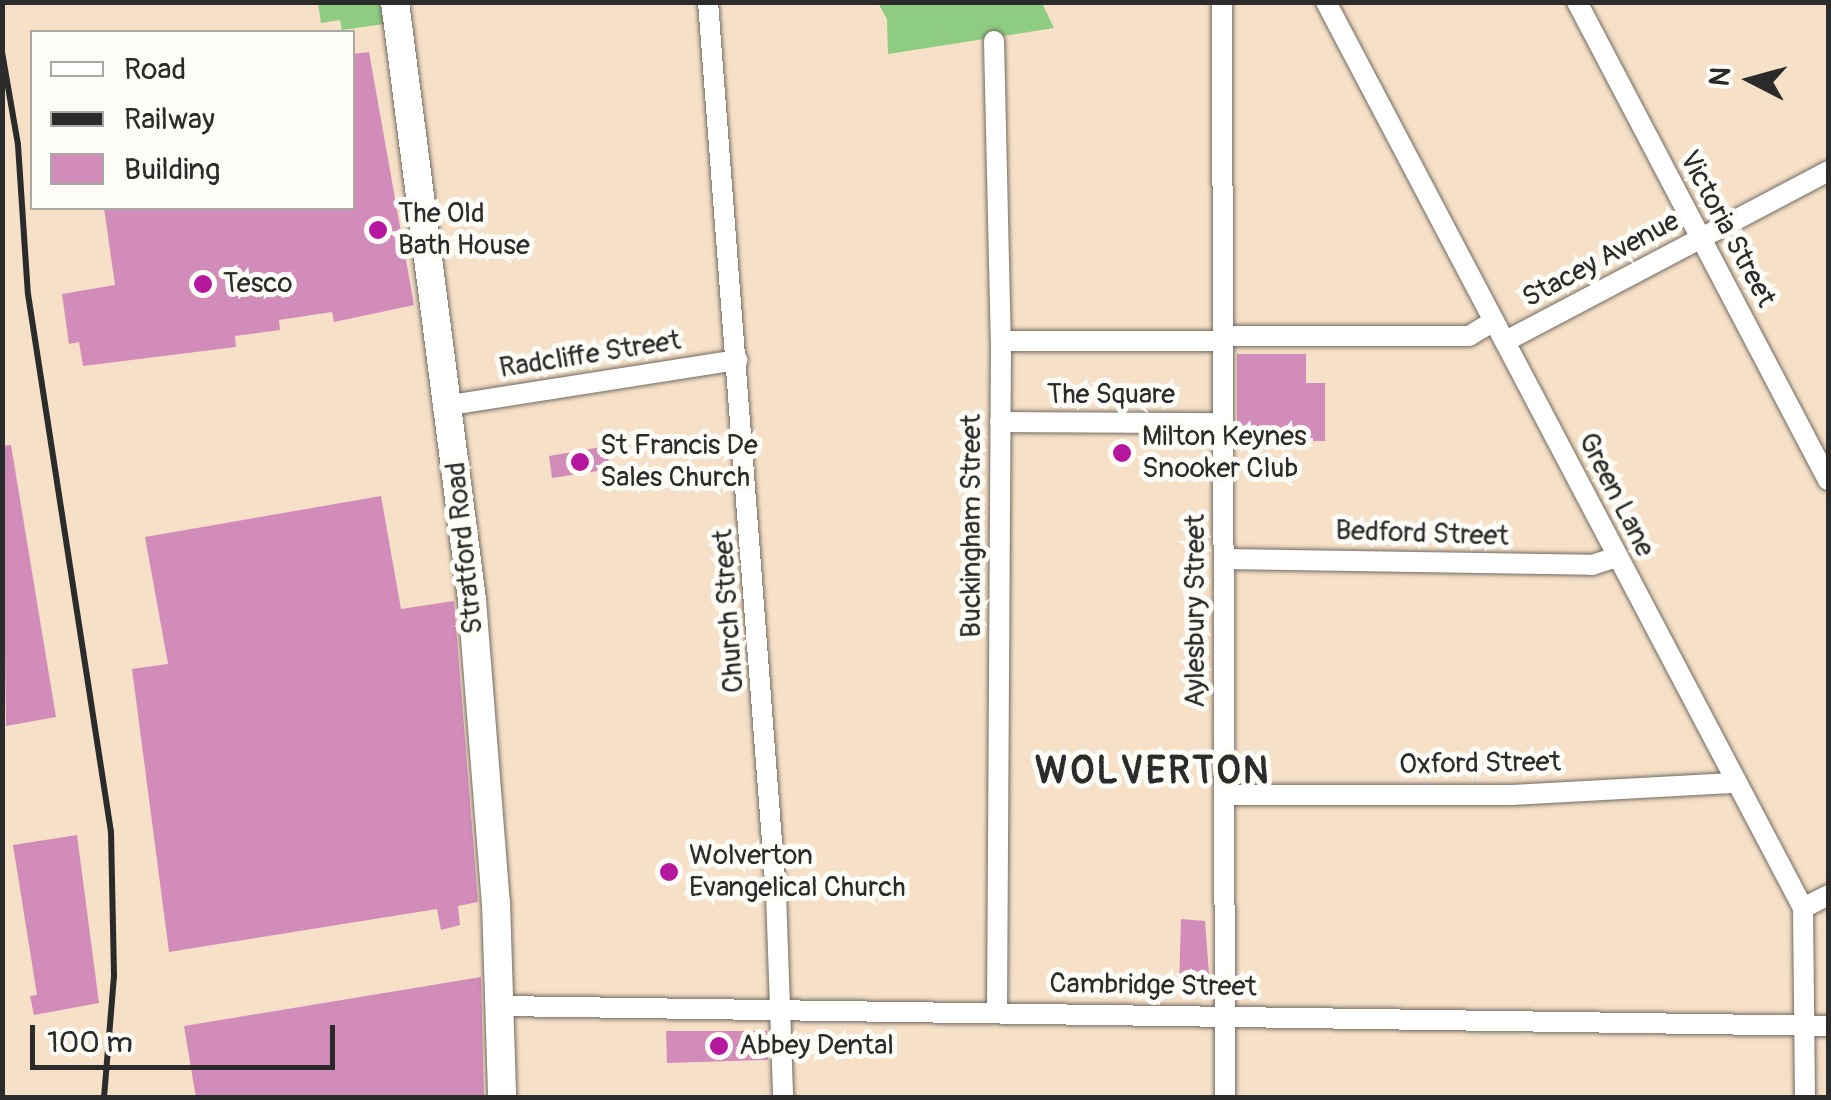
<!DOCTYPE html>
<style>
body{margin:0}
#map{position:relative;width:1831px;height:1100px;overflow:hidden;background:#f6e0c7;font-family:Pangolin,sans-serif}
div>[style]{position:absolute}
.green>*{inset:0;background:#8ecc82}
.building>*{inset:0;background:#d28cb9}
.roads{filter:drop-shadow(0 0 2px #726a62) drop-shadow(0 0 2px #726a62)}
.street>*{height:20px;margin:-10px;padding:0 10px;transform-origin:10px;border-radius:10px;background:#fff}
.secondary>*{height:28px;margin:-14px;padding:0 14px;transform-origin:14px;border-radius:14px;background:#fff}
.rail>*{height:6px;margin:-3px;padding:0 3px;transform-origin:3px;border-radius:3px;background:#2b2b2b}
.dots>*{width:28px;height:28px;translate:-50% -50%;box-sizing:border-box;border:5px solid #fdfcf7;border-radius:50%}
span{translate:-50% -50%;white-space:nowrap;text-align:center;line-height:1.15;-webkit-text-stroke:10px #fdfcf7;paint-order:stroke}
.poi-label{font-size:28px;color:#2b2b2b}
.left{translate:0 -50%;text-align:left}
.street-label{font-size:28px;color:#2b2b2b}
.district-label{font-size:38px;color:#2b2b2b;font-weight:700;letter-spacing:2.5px}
.frame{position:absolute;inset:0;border:5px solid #2b2b2b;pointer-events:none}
.legend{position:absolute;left:30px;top:30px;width:325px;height:180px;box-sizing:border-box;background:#fdfcf7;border:2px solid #a9a8a5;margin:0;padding:12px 18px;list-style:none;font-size:30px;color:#2b2b2b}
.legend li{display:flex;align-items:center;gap:20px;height:50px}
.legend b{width:50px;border:2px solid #a9a8a5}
.north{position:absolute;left:1701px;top:30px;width:100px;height:100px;-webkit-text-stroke:8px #fdfcf7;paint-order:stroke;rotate:276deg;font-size:28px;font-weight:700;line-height:40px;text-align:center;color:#2b2b2b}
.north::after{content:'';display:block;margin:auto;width:35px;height:45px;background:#2b2b2b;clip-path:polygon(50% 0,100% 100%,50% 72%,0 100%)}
.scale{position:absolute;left:30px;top:1025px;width:305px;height:45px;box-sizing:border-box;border:5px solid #2b2b2b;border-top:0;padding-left:12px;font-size:30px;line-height:35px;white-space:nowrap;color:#2b2b2b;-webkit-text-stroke:8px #fdfcf7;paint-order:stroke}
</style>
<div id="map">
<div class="green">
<div style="clip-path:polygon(318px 3px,380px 3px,384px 24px,342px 30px,340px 20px,321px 23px)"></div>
<div style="clip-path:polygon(878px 3px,1042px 3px,1054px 28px,888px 54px,887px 19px)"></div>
</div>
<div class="building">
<div style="clip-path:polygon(369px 52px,414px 305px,334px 322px,332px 312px,279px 320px,280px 330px,235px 336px,236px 347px,83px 366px,79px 342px,69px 344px,62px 294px,115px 285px,104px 208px,352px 208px,352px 54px)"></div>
<div style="clip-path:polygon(1237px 354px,1306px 354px,1306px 383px,1325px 383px,1325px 441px,1237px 441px)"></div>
<div style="clip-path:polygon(11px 445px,56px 717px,6px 726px,2px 446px)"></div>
<div style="clip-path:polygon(607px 446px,611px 469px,552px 478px,549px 456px)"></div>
<div style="clip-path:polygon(381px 496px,401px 609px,454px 601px,478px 902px,458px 906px,460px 925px,441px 930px,437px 909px,169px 952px,132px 669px,168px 664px,145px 537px)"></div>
<div style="clip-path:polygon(77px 835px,99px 1003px,34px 1015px,30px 996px,37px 995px,13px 845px)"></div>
<div style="clip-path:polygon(1181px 919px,1205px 921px,1210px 987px,1179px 986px)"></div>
<div style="clip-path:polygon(481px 977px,484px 1098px,196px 1098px,184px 1026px)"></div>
<div style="clip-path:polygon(666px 1031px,767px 1031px,768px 1060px,667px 1063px)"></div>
</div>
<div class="roads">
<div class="street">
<div style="left:708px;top:2px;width:894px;rotate:85.64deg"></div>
<div style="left:776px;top:893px;width:205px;rotate:88deg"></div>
<div style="left:1326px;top:2px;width:1024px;rotate:62.23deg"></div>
<div style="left:1803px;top:908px;width:190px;rotate:89.4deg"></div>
<div style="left:1577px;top:2px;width:540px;rotate:62.3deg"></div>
<div style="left:1222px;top:4px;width:1094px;rotate:89.84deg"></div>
<div style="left:994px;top:41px;width:300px;rotate:88.7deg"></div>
<div style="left:1001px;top:341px;width:670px;rotate:90.34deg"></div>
<div style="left:1222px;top:336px;width:247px"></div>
<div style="left:1469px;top:336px;width:29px;rotate:-31deg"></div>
<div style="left:1001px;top:341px;width:221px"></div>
<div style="left:1506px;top:341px;width:364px;rotate:-27.8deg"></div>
<div style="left:450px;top:405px;width:291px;rotate:-8.9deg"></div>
<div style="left:1000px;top:422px;width:222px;rotate:0.3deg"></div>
<div style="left:1224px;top:559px;width:368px;rotate:0.9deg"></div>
<div style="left:1592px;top:565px;width:26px;rotate:-18deg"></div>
<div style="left:1225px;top:795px;width:287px"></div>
<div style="left:1512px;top:795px;width:224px;rotate:-3.1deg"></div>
<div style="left:1803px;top:908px;width:28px;rotate:-27deg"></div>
<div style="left:500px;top:1006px;width:1328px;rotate:0.86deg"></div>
</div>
<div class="secondary">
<div style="left:395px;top:2px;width:603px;rotate:82.66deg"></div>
<div style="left:472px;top:600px;width:303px;rotate:85.5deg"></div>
<div style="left:496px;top:902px;width:196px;rotate:88.2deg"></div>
</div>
</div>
<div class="rail">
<div style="left:2px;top:52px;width:94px;rotate:80.2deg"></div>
<div style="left:18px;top:145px;width:149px;rotate:86.2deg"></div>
<div style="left:28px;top:294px;width:544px;rotate:81.23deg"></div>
<div style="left:111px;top:832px;width:144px;rotate:88.8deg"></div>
<div style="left:114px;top:976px;width:122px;rotate:94.7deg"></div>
</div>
<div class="dots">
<div style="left:378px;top:230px;background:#b5179e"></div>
<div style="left:203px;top:284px;background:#b5179e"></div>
<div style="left:1122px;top:453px;background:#b5179e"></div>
<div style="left:580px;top:462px;background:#b5179e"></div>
<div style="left:669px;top:872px;background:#b5179e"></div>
<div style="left:719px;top:1046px;background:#b5179e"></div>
</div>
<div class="poi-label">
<span class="left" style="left:398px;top:230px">The Old<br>Bath House</span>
<span class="left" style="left:223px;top:284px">Tesco</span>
<span class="left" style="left:1142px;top:453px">Milton Keynes<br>Snooker Club</span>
<span class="left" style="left:600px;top:462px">St Francis De<br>Sales Church</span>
<span class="left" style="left:689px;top:872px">Wolverton<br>Evangelical Church</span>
<span class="left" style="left:739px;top:1046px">Abbey Dental</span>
</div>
<div class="street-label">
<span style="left:1727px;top:229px;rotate:62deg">Victoria Street</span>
<span style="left:1601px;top:260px;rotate:-28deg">Stacey Avenue</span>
<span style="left:590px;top:355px;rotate:-9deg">Radcliffe Street</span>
<span style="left:1111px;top:395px">The Square</span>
<span style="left:1616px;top:495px;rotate:63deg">Green Lane</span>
<span style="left:972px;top:526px;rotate:-90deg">Buckingham Street</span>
<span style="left:1422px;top:534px;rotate:2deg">Bedford Street</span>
<span style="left:465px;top:548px;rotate:-96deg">Stratford Road</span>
<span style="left:729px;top:611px;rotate:-94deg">Church Street</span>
<span style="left:1196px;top:611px;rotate:-90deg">Aylesbury Street</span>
<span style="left:1480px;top:764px;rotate:-1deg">Oxford Street</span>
<span style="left:1153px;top:986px;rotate:1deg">Cambridge Street</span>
</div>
<div class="district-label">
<span style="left:1153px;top:772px">WOLVERTON</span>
</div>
<div class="frame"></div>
<ul class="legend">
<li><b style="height:12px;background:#fff"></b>Road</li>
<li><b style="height:12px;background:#2b2b2b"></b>Railway</li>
<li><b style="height:28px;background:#d28cb9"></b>Building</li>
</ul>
<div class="north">N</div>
<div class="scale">100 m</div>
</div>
